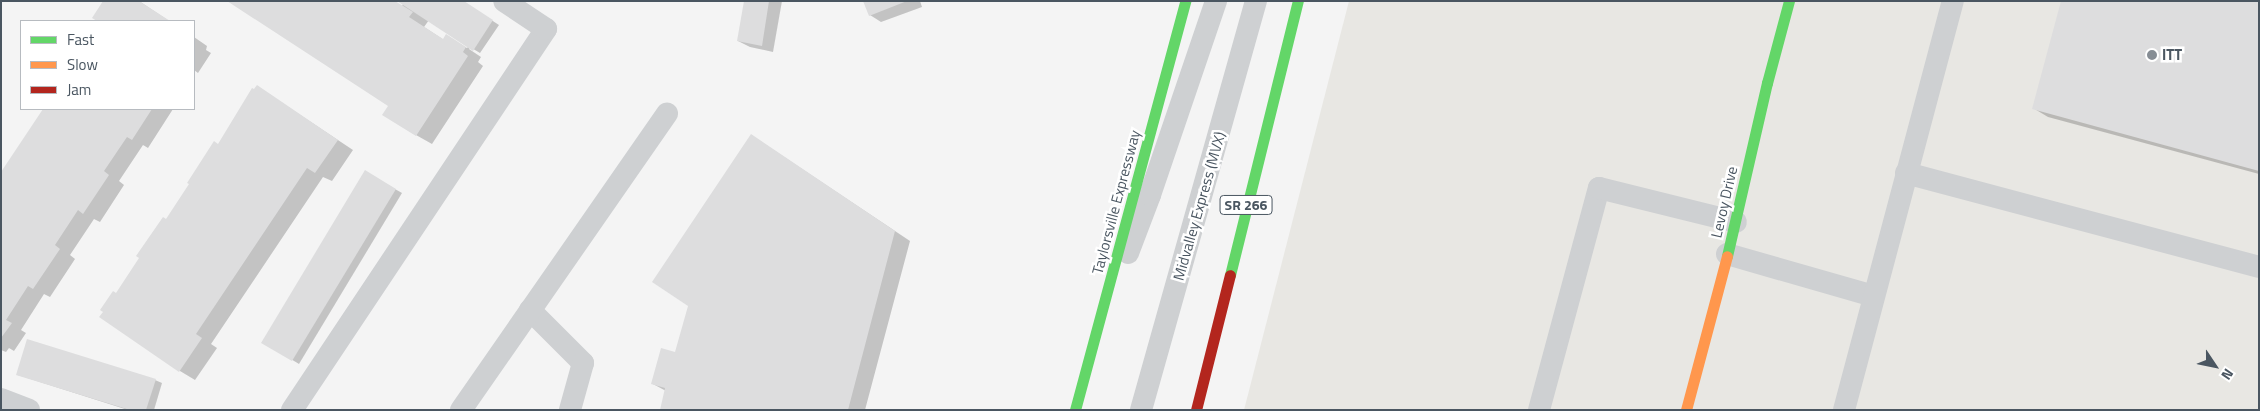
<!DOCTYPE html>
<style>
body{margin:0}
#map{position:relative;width:2260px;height:411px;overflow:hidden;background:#f4f4f4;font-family:"Titillium Web",sans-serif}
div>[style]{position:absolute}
.commercial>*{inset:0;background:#e8e7e3}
.shadow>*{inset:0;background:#0003}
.building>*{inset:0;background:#ddddde}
.lane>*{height:22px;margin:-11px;padding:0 11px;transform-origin:11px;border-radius:11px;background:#ced0d2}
.fast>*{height:11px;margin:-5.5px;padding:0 5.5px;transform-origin:5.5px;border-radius:5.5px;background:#63d668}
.slow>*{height:11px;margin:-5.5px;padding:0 5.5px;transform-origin:5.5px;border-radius:5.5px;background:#ff974d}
.jam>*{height:11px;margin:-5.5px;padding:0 5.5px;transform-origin:5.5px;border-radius:5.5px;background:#b3261e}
.dots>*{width:14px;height:14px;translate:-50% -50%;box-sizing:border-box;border:2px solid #fff;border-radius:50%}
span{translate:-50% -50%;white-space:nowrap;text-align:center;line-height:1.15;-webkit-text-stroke:5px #fff;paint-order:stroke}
.shield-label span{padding:1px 4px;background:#fff;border:1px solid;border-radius:4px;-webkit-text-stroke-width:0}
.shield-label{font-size:14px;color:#4a5661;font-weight:700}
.poi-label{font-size:15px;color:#4a5661;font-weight:700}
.left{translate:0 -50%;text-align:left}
.street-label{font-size:15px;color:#4a5661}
.frame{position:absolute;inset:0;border:2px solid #4a5661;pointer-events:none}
.legend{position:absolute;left:20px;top:20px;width:175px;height:90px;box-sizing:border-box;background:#fff;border:1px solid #b7bbc0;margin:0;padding:6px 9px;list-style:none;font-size:15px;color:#4a5661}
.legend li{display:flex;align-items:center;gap:10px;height:25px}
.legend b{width:25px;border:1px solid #b7bbc0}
.north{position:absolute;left:2190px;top:341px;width:50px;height:50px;-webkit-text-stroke:4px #fff;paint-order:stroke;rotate:124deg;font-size:14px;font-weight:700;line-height:20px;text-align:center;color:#4a5661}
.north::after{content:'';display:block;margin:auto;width:18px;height:22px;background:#4a5661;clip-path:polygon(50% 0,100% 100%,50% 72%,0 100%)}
</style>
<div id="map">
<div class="commercial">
<div style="clip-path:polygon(1349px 1px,2259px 1px,2259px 410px,1244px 410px)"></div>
</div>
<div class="shadow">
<div style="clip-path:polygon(139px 1px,169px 21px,99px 21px,93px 17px)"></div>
<div style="clip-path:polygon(evenodd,462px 1px,499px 25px,480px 53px,470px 47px,469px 49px,481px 57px,478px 62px,483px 66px,432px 144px,416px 135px,390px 106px,402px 6px,403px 4px,462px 1px,429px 20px,469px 46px,467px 48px,446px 36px,444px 40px,424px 27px,429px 20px)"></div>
<div style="clip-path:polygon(745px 1px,782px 1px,773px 52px,750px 47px,738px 41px)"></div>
<div style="clip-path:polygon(865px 1px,920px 1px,922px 7px,881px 22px,870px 15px)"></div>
<div style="clip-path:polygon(2259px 1px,2259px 174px,2048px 117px,2033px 108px)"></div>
<div style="clip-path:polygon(194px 37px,207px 46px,206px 50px,211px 53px,198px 73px,194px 70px)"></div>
<div style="clip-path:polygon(258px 87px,353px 150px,332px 181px,323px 177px,211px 344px,217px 348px,195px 380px,180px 371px,117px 294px)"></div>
<div style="clip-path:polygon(44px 109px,173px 109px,148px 148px,143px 145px,119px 181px,124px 185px,100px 222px,94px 219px,70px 255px,75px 259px,50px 297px,44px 294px,21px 330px,26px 333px,14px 351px,9px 348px,6px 352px,1px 350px,1px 174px)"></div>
<div style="clip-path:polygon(766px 145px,910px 241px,865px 410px,661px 410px,666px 391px,653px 384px,676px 354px)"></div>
<div style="clip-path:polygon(365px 172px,402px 193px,299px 364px,263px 342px)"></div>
<div style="clip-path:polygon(18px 375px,155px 380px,162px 383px,154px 410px,128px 410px)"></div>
</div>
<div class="building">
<div style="clip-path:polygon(103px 1px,139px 1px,170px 21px,97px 21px,92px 18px)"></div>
<div style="clip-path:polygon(227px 1px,395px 1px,413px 12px,409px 17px,443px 39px,446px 34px,466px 47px,463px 52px,468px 56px,416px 136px,382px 115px,388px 106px)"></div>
<div style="clip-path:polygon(397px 1px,464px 1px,493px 20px,473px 51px)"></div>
<div style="clip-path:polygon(744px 1px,769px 1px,762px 46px,737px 41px)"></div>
<div style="clip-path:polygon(863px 1px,907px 1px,869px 16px)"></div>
<div style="clip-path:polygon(2061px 1px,2259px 1px,2259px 171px,2032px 109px)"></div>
<div style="clip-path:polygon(257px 85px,338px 140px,315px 173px,307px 168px,196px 334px,202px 338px,179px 372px,99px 317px,103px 312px,100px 310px,113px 291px,116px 293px,139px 258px,136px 256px,163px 217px,166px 219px,189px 184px,187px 183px,214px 141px,218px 144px,252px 88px,254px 89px)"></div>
<div style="clip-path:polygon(43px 109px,152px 109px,132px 140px,127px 137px,104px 171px,109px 175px,83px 214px,78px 210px,55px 245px,60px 249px,33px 289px,28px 286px,6px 320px,12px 323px,1px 338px,1px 172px)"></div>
<div style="clip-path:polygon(751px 134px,895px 231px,848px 410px,660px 410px,665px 388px,651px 384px,661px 348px,675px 352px,688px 306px,652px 282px)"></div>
<div style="clip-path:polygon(365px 170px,396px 189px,292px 361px,261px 343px)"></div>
<div style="clip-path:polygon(27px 339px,156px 379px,146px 410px,130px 410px,16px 375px)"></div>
</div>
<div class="lane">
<div style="left:1906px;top:173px;width:365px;rotate:14.9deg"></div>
<div style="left:1128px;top:253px;width:62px;rotate:-69.2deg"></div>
<div style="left:1150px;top:195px;width:205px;rotate:-71.2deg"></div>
<div style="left:1727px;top:254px;width:152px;rotate:16deg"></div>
<div style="left:530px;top:310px;width:75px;rotate:45deg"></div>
<div style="left:583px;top:363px;width:49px;rotate:105.5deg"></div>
<div style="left:1px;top:399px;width:30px;rotate:21deg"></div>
<div style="left:292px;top:410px;width:458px;rotate:-56.3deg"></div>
<div style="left:546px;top:29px;width:50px;rotate:-146.3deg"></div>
<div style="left:461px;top:410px;width:361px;rotate:-55.2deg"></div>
<div style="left:1141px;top:410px;width:425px;rotate:-74.3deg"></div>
<div style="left:1539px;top:410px;width:230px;rotate:-74.9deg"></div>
<div style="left:1599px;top:188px;width:141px;rotate:13.9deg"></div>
<div style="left:1844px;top:410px;width:423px;rotate:-75.1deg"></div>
</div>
<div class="fast">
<div style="left:1727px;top:256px;width:178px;rotate:-77deg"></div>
<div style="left:1767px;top:83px;width:85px;rotate:-75deg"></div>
<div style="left:1230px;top:275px;width:282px;rotate:-76.1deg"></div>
<div style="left:1075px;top:410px;width:424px;rotate:-74.9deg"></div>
</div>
<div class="slow">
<div style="left:1686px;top:410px;width:159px;rotate:-75.1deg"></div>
</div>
<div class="jam">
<div style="left:1196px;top:410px;width:139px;rotate:-75.9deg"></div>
</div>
<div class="dots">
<div style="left:2152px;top:55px;background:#868d94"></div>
</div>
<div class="shield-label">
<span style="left:1246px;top:205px">SR 266</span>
</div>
<div class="poi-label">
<span class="left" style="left:2162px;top:55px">ITT</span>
</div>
<div class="street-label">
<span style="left:1116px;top:202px;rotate:-75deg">Taylorsville Expressway</span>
<span style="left:1724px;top:202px;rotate:-77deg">Levoy Drive</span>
<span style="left:1199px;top:206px;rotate:-74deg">Midvalley Express (MVX)</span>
</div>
<div class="frame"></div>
<ul class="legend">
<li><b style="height:6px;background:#63d668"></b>Fast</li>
<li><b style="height:6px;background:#ff974d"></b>Slow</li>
<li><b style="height:6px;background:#b3261e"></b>Jam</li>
</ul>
<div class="north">N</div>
</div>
